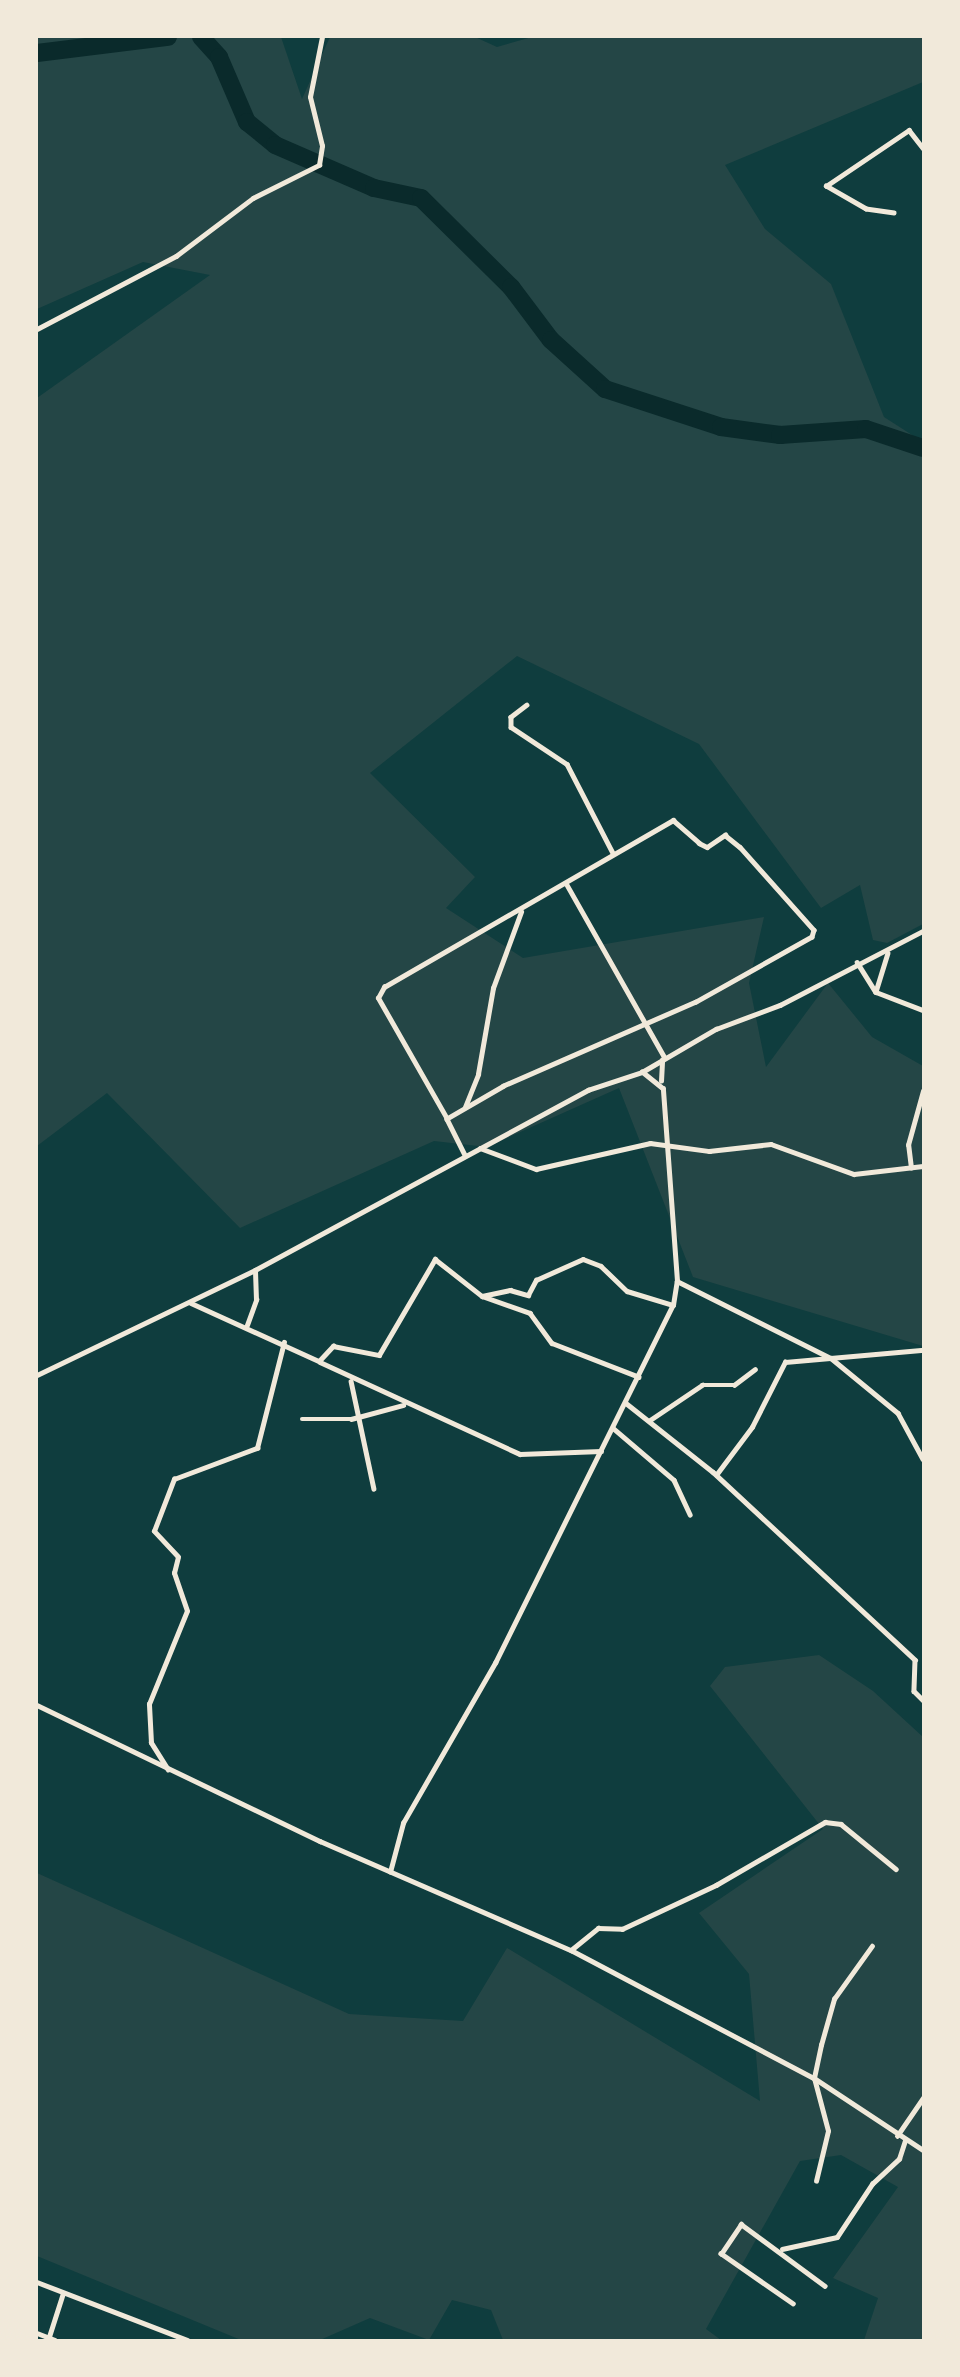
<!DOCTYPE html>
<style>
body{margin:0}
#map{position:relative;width:960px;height:2377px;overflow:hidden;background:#0f3d3e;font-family:Raleway,sans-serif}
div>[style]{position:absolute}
.green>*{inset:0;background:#244646}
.river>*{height:18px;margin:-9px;padding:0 9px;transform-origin:9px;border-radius:9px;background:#0a2a2b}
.minor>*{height:4.5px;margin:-2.25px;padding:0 2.25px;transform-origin:2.25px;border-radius:2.25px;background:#f1e9da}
span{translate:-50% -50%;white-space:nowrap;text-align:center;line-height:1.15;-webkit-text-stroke:5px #f1e9da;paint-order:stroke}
.frame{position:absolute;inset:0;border:38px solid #f1e9da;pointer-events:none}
</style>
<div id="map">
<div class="green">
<div style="clip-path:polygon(37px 37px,281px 37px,302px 99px,330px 37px,475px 37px,497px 47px,532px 37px,923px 37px,923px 82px,725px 165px,765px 229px,831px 284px,884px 417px,923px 442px,923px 924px,887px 943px,873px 940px,860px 885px,821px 908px,699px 744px,517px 656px,370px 773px,475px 877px,446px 908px,523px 958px,764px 917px,749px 983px,766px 1067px,828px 983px,872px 1037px,923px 1066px,923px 1346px,693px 1277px,619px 1088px,487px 1147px,434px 1141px,240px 1228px,107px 1093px,37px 1146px,37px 398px,210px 275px,143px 262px,37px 309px)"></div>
<div style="clip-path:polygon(819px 1655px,873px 1691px,923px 1737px,923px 2340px,864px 2340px,878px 2298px,833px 2278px,898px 2187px,841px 2155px,800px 2161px,706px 2329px,721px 2340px,503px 2340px,491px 2310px,452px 2300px,429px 2340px,370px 2318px,320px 2340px,241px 2340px,37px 2256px,37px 1873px,349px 2014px,463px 2021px,507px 1948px,760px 2101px,749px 1974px,699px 1913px,823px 1829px,710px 1686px,725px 1667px)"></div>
</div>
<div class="river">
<div style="left:201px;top:37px;width:27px;rotate:48deg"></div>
<div style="left:219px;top:57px;width:71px;rotate:66.7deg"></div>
<div style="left:247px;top:122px;width:36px;rotate:39deg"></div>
<div style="left:275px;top:145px;width:108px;rotate:23.5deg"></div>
<div style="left:374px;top:188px;width:48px;rotate:12deg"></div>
<div style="left:421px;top:198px;width:127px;rotate:44.7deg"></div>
<div style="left:511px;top:287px;width:66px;rotate:53deg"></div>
<div style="left:551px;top:340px;width:73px;rotate:42.2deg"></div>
<div style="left:605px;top:389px;width:122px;rotate:18.1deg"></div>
<div style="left:721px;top:427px;width:60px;rotate:7.7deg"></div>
<div style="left:780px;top:435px;width:86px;rotate:-4deg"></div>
<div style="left:866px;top:429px;width:60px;rotate:18.4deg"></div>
<div style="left:37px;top:53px;width:132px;rotate:-7deg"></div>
</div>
<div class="minor">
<div style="left:894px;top:213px;width:28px;rotate:-172deg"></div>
<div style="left:866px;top:209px;width:46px;rotate:-150.1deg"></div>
<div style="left:826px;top:186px;width:100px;rotate:-34deg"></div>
<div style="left:909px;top:130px;width:23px;rotate:52deg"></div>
<div style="left:37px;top:329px;width:157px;rotate:-27.7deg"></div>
<div style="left:176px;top:256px;width:96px;rotate:-37deg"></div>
<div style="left:253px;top:198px;width:74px;rotate:-26.6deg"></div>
<div style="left:319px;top:165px;width:19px;rotate:-81deg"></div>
<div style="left:322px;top:146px;width:50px;rotate:-103.8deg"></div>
<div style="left:310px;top:97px;width:61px;rotate:-78.7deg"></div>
<div style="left:527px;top:705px;width:20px;rotate:143deg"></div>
<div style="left:511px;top:717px;width:10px;rotate:90deg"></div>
<div style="left:511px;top:727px;width:67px;rotate:33.5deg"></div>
<div style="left:567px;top:764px;width:100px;rotate:62.7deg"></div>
<div style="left:566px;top:883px;width:201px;rotate:60.5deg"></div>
<div style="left:888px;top:953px;width:41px;rotate:107.1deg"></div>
<div style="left:876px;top:992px;width:50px;rotate:21deg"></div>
<div style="left:857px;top:962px;width:34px;rotate:58deg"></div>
<div style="left:661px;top:1081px;width:21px;rotate:-87deg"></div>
<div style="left:465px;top:1107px;width:35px;rotate:-68deg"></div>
<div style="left:478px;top:1074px;width:87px;rotate:-80.1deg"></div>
<div style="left:493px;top:988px;width:81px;rotate:-69.8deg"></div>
<div style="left:447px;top:1119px;width:139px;rotate:-119.7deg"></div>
<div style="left:378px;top:998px;width:13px;rotate:-61deg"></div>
<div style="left:384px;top:987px;width:334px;rotate:-30deg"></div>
<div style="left:673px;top:820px;width:35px;rotate:41deg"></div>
<div style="left:699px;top:843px;width:9px;rotate:27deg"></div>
<div style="left:707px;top:847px;width:22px;rotate:-34deg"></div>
<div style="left:725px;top:835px;width:19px;rotate:39deg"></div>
<div style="left:740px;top:847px;width:111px;rotate:48.3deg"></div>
<div style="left:814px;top:930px;width:7px;rotate:106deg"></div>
<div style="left:812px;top:937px;width:133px;rotate:150.7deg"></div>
<div style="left:696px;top:1002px;width:210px;rotate:156.4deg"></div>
<div style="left:504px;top:1086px;width:66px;rotate:149.9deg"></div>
<div style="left:447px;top:1119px;width:40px;rotate:63.4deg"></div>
<div style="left:480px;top:1148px;width:60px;rotate:20.6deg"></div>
<div style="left:536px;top:1169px;width:117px;rotate:-12.8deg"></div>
<div style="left:650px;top:1143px;width:60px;rotate:7.7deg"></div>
<div style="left:709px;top:1151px;width:62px;rotate:-6.4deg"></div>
<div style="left:771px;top:1144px;width:88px;rotate:19.9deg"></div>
<div style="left:854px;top:1174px;width:69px;rotate:-6.6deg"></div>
<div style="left:911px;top:1168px;width:23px;rotate:-97deg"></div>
<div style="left:908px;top:1145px;width:56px;rotate:-74.5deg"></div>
<div style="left:677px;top:1281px;width:172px;rotate:26.6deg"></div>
<div style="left:831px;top:1358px;width:87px;rotate:39.4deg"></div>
<div style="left:898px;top:1413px;width:52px;rotate:61.5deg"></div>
<div style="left:482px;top:1296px;width:51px;rotate:19.5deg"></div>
<div style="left:530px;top:1313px;width:37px;rotate:54deg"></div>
<div style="left:552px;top:1343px;width:93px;rotate:21.3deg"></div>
<div style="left:191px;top:1303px;width:141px;rotate:24.4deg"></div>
<div style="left:319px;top:1361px;width:21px;rotate:-47deg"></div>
<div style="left:333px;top:1346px;width:47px;rotate:11.1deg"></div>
<div style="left:379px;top:1355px;width:111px;rotate:-59.7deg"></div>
<div style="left:435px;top:1259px;width:60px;rotate:38.2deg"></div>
<div style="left:482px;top:1296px;width:29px;rotate:-12deg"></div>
<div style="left:510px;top:1290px;width:19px;rotate:16deg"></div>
<div style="left:528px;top:1295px;width:17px;rotate:-62deg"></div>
<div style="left:536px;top:1280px;width:51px;rotate:-24.1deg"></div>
<div style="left:583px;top:1259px;width:19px;rotate:21deg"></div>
<div style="left:601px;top:1266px;width:36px;rotate:44deg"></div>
<div style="left:627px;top:1291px;width:48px;rotate:16.9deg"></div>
<div style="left:247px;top:1325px;width:27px;rotate:-70deg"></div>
<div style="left:256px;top:1300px;width:29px;rotate:-92deg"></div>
<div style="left:320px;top:1362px;width:220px;rotate:24.7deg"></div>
<div style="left:520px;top:1454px;width:81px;rotate:-2.1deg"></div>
<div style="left:37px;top:1375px;width:242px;rotate:-25.7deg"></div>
<div style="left:255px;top:1270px;width:379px;rotate:-28.4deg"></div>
<div style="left:588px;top:1090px;width:57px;rotate:-18.4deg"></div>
<div style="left:642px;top:1072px;width:86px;rotate:-30.2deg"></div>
<div style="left:716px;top:1029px;width:68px;rotate:-20.6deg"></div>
<div style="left:780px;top:1005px;width:161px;rotate:-27.4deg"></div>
<div style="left:351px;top:1381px;width:110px;rotate:78deg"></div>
<div style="left:626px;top:1403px;width:111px;rotate:38.4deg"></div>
<div style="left:713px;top:1472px;width:276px;rotate:42.9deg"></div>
<div style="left:915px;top:1660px;width:31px;rotate:92deg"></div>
<div style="left:914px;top:1691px;width:13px;rotate:45deg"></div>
<div style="left:302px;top:1419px;width:49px"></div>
<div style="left:351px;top:1419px;width:54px;rotate:-15.1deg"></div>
<div style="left:650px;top:1420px;width:63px;rotate:-33.9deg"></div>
<div style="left:702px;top:1385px;width:32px"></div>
<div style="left:734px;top:1385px;width:26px;rotate:-37deg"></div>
<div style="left:613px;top:1428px;width:80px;rotate:40.4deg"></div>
<div style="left:674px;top:1480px;width:38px;rotate:65deg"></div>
<div style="left:716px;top:1475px;width:60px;rotate:-53.1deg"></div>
<div style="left:752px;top:1427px;width:73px;rotate:-63.1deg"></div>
<div style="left:785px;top:1362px;width:139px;rotate:-5deg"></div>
<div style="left:37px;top:1705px;width:314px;rotate:25.7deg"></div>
<div style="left:320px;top:1841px;width:274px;rotate:23.5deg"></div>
<div style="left:571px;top:1950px;width:275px;rotate:27.8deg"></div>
<div style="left:814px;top:2078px;width:131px;rotate:33.4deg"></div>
<div style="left:168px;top:1770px;width:32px;rotate:-122deg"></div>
<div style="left:151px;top:1743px;width:39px;rotate:-93deg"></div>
<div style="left:149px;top:1704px;width:100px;rotate:-67.8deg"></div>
<div style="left:187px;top:1611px;width:40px;rotate:-108.9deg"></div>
<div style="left:174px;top:1573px;width:16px;rotate:-76deg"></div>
<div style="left:178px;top:1557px;width:35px;rotate:-133deg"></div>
<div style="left:154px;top:1531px;width:56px;rotate:-69deg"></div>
<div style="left:174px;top:1479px;width:89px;rotate:-20.5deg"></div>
<div style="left:257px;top:1448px;width:109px;rotate:-75.7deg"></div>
<div style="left:390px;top:1872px;width:51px;rotate:-75.1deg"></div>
<div style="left:403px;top:1823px;width:185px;rotate:-60.1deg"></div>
<div style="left:495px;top:1663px;width:400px;rotate:-63.6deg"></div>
<div style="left:673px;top:1305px;width:24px;rotate:-81deg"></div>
<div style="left:677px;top:1281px;width:193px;rotate:-94.2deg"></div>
<div style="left:663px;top:1089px;width:27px;rotate:-141deg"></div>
<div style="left:571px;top:1950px;width:35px;rotate:-39deg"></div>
<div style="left:598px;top:1928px;width:24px;rotate:2deg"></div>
<div style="left:622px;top:1929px;width:104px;rotate:-25.1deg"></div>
<div style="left:716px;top:1885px;width:126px;rotate:-30deg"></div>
<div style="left:825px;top:1822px;width:16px;rotate:7deg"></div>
<div style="left:841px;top:1824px;width:71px;rotate:39.3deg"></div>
<div style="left:897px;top:2136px;width:46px;rotate:-55.6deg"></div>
<div style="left:816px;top:2181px;width:51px;rotate:-76.5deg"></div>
<div style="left:828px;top:2131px;width:55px;rotate:-104.8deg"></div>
<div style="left:814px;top:2078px;width:34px;rotate:-78deg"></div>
<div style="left:821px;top:2045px;width:48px;rotate:-74.2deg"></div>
<div style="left:834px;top:1999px;width:65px;rotate:-54.4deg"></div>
<div style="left:782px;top:2249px;width:56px;rotate:-12.3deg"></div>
<div style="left:837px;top:2237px;width:64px;rotate:-56.6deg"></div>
<div style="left:872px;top:2184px;width:37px;rotate:-43deg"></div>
<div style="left:899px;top:2159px;width:19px;rotate:-72deg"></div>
<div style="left:37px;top:2282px;width:161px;rotate:21.1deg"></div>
<div style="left:793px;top:2304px;width:88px;rotate:-145.2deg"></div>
<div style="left:721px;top:2254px;width:36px;rotate:-56deg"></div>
<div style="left:741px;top:2224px;width:104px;rotate:36.4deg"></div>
<div style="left:37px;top:2333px;width:19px;rotate:21deg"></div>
<div style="left:48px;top:2340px;width:49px;rotate:-72.3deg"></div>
</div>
<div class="frame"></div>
</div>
